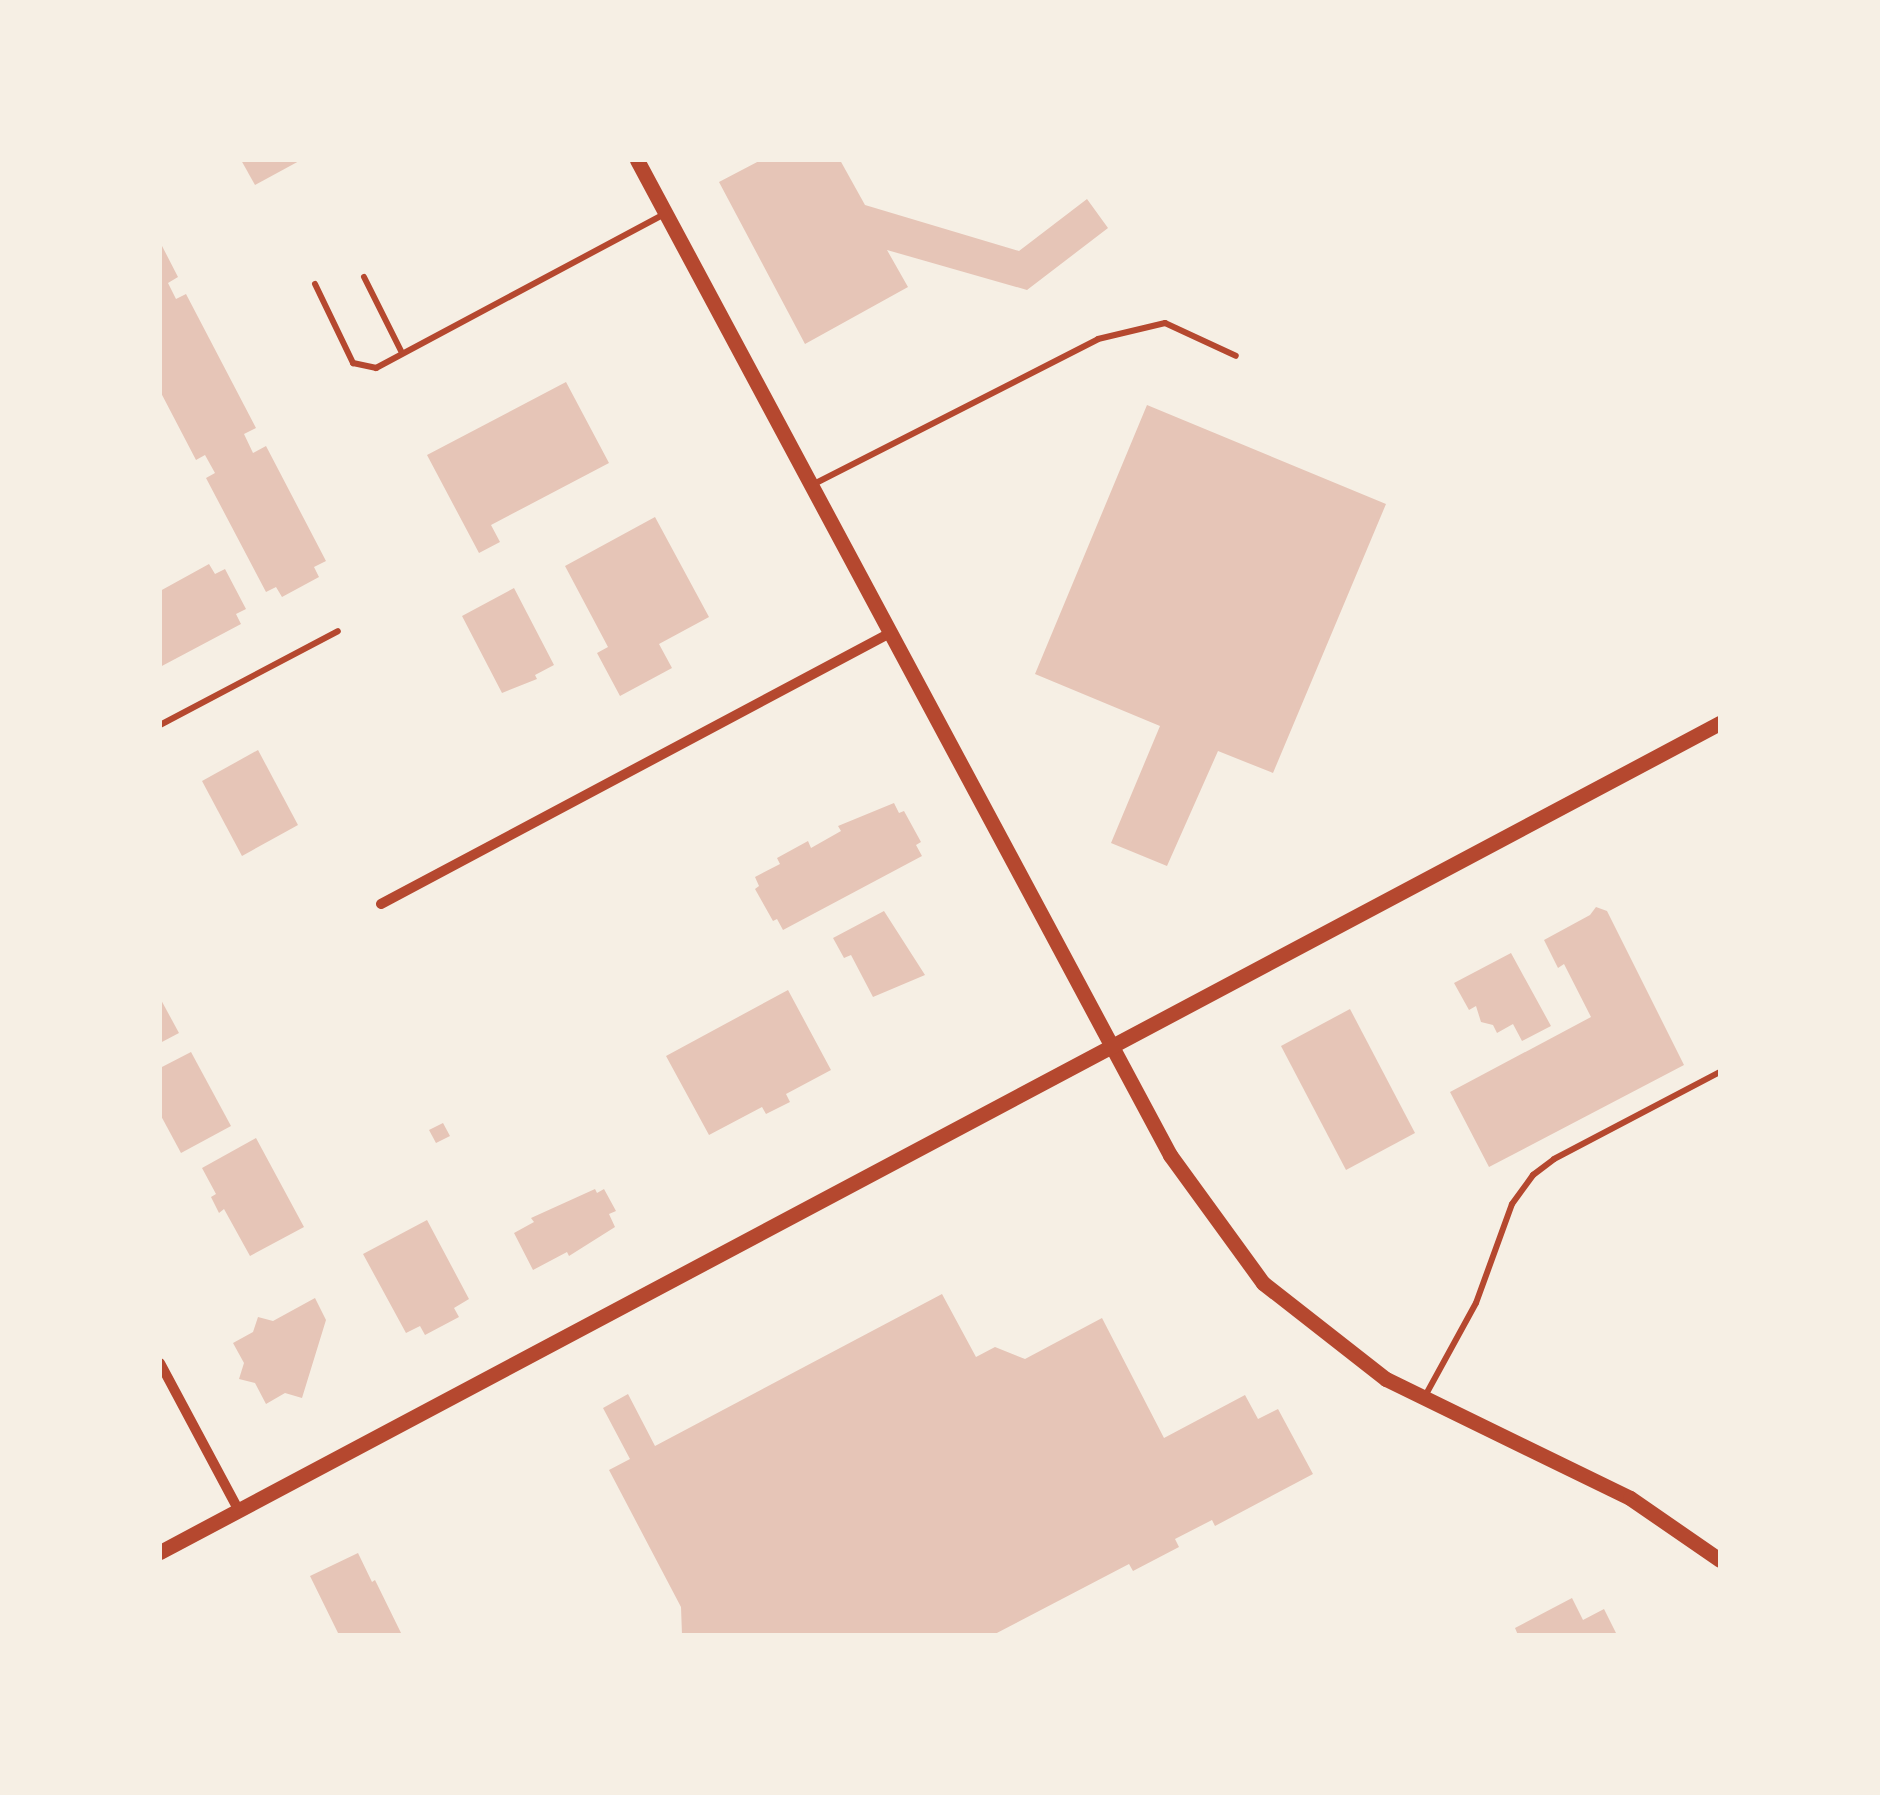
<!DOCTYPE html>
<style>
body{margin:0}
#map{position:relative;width:1880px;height:1795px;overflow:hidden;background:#f6efe4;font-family:Signika,sans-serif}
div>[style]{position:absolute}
.building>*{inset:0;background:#e6c5b7}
.service>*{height:6px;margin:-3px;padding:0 3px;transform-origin:3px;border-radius:3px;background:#b5482f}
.minor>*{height:10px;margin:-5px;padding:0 5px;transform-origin:5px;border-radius:5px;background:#b5482f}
.tertiary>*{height:15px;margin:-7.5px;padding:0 7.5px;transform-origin:7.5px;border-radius:7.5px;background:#b5482f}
span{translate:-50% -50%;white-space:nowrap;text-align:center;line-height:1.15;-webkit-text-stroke:9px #f6efe4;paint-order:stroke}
.frame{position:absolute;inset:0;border:162px solid #f6efe4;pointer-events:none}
</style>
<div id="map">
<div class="building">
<div style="clip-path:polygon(241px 160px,301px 160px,255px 185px)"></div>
<div style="clip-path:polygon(761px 160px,840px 160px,865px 205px,1019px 251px,1087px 199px,1108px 228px,1027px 290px,887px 250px,908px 287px,805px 344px,719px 182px)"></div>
<div style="clip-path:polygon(160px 242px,178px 277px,168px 283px,176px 299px,186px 294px,256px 428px,244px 434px,253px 453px,266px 446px,326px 561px,314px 567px,319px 577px,282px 597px,276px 587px,266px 592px,206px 478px,215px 473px,205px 455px,196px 460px,160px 391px)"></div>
<div style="clip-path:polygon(566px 382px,609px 463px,491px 525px,500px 542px,479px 553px,427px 455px)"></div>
<div style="clip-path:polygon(1147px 405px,1386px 504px,1273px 773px,1218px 751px,1167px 866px,1111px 843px,1160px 726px,1035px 674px)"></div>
<div style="clip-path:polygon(655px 517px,709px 617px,659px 644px,672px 668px,620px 696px,597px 653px,608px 647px,565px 566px)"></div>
<div style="clip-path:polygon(209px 564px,215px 574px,225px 569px,246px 609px,236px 614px,241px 624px,160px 667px,160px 591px)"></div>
<div style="clip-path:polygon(514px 588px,554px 665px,535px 675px,537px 679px,502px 693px,462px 616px)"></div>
<div style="clip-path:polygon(258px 750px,298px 825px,242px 856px,202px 781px)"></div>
<div style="clip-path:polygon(894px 803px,899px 813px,904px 811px,921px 842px,916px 845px,922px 856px,783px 930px,777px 919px,773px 921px,755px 889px,759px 886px,755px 877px,780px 864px,777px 858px,808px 841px,811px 848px,841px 831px,838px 826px)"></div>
<div style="clip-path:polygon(1596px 907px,1607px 911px,1684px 1065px,1489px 1167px,1450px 1092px,1591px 1017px,1564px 964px,1558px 968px,1544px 940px,1590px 915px)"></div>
<div style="clip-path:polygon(884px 911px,925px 975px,873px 997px,851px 955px,844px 958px,833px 938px)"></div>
<div style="clip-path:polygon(1511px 953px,1551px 1026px,1522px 1041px,1513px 1024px,1497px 1033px,1493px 1025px,1481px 1022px,1476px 1006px,1469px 1010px,1454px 983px)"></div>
<div style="clip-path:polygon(788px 990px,831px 1070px,786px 1094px,790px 1102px,766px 1114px,762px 1107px,709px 1135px,666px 1056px)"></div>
<div style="clip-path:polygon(160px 998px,179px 1033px,160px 1043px)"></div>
<div style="clip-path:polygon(1350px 1009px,1415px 1133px,1346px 1170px,1281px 1046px)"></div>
<div style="clip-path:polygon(191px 1052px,231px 1126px,181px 1153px,160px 1114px,160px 1068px)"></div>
<div style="clip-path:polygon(443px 1123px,450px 1136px,436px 1143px,429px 1130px)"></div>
<div style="clip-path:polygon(256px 1138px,304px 1227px,250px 1256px,224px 1209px,219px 1213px,211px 1197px,216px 1194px,202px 1168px)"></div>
<div style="clip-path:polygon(595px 1189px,597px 1193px,604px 1189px,616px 1211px,609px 1214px,615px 1227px,569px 1256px,567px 1252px,533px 1270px,514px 1233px,534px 1222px,531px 1218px)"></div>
<div style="clip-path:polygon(427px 1220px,469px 1299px,454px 1308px,459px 1317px,425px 1335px,420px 1326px,406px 1333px,363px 1254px)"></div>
<div style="clip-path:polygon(942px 1294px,976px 1357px,995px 1347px,1025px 1359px,1102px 1318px,1164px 1438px,1245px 1395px,1258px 1419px,1278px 1409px,1313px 1474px,1215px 1526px,1212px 1520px,1175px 1539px,1179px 1547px,1133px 1571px,1129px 1564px,993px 1635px,682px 1635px,681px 1607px,609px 1470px,630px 1459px,603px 1408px,628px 1394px,655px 1446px)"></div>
<div style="clip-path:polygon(315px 1298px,326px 1320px,302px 1398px,285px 1393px,266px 1404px,255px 1383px,239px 1379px,244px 1363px,233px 1343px,253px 1332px,258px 1317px,273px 1321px)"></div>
<div style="clip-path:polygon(358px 1553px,372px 1582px,375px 1580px,402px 1635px,339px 1635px,310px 1576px)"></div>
<div style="clip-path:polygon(1572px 1598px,1583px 1620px,1604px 1609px,1617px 1635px,1518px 1635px,1515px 1628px)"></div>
</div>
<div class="service">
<div style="left:364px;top:277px;width:85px;rotate:63.4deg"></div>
<div style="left:315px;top:284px;width:88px;rotate:64.3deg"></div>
<div style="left:353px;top:363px;width:24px;rotate:12deg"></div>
<div style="left:376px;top:368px;width:327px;rotate:-28.1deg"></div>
<div style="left:812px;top:485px;width:321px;rotate:-27deg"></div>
<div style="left:1098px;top:339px;width:69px;rotate:-13.4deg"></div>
<div style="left:1165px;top:323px;width:78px;rotate:24.9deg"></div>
<div style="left:160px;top:725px;width:201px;rotate:-27.8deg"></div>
<div style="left:1424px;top:1398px;width:108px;rotate:-61.3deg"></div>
<div style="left:1476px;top:1303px;width:105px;rotate:-70deg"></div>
<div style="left:1512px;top:1204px;width:36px;rotate:-54deg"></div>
<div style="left:1533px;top:1175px;width:26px;rotate:-37deg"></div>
<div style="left:1554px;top:1159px;width:187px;rotate:-27.7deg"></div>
</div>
<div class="minor">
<div style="left:381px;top:904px;width:577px;rotate:-28.03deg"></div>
<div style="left:160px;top:1363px;width:168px;rotate:61.9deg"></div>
</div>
<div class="tertiary">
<div style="left:637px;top:160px;width:1129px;rotate:61.82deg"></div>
<div style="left:1170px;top:1155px;width:158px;rotate:54deg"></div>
<div style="left:1263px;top:1283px;width:156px;rotate:38deg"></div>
<div style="left:1386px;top:1379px;width:271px;rotate:26deg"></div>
<div style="left:1630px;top:1498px;width:109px;rotate:34.6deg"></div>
<div style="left:160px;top:1552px;width:1767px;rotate:-27.99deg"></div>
</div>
<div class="frame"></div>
</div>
